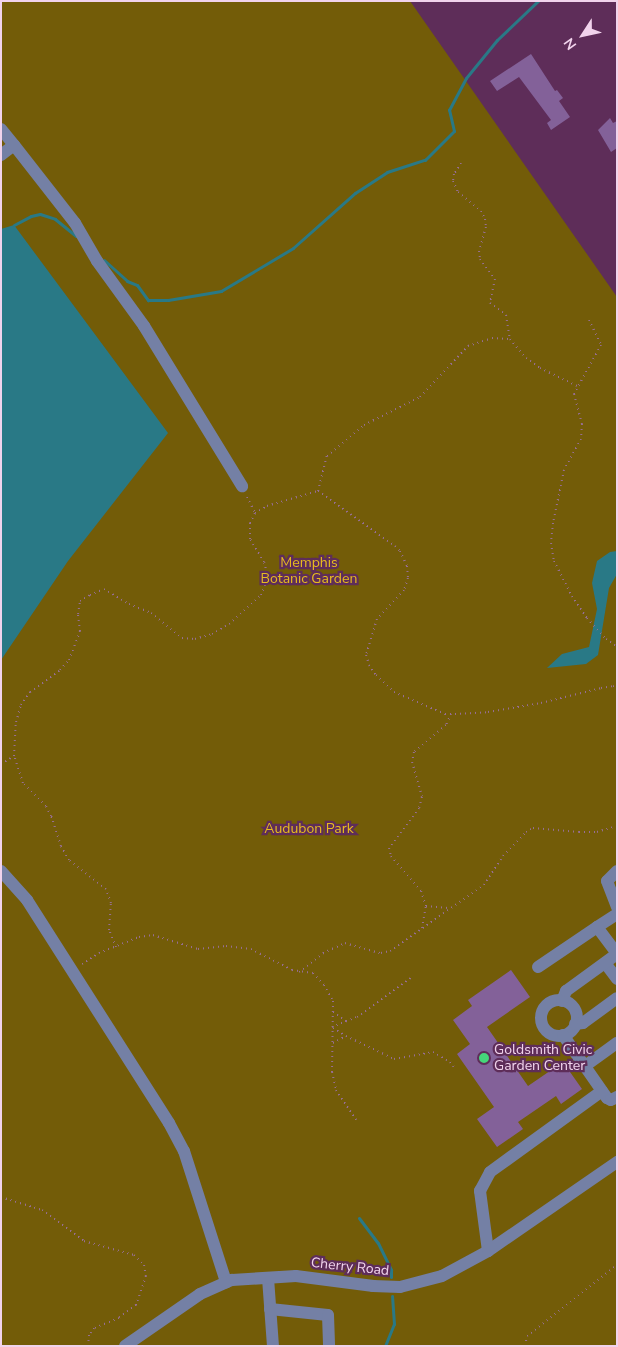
<!DOCTYPE html>
<style>
body{margin:0}
#map{position:relative;width:618px;height:1347px;overflow:hidden;background:#5e2d59;font-family:"Nunito Sans",sans-serif}
div>[style]{position:absolute}
.green>*{inset:0;background:#735c08}
.water>*{inset:0;background:#297986}
.stream>*{height:3px;margin:-1.5px;padding:0 1.5px;transform-origin:1.5px;border-radius:1.5px;background:#297986}
.building>*{inset:0;background:#836199}
.path>*{height:2px;margin-top:-1px;transform-origin:0;background:repeating-linear-gradient(90deg,#976e92 0 1px,transparent 0 5px)}
.minor>*{height:12px;margin:-6px;padding:0 6px;transform-origin:6px;border-radius:6px;background:#7480a5}
.minor>.ring{margin:-6px;padding:0;box-sizing:content-box;background:none;border:12px solid #7480a5;border-radius:50%}
.dots>*{width:14px;height:14px;translate:-50% -50%;box-sizing:border-box;border:2px solid #5e2d59;border-radius:50%}
span{translate:-50% -50%;white-space:nowrap;text-align:center;line-height:1.15;-webkit-text-stroke:4.5px #5e2d59;paint-order:stroke}
.park-label{font-size:14px;color:#e7bc1f}
.poi-label{font-size:14px;color:#f1d3ec}
.left{translate:0 -50%;text-align:left}
.street-label{font-size:14px;color:#f1d3ec}
.frame{position:absolute;inset:0;border:2px solid #f1d3ec;pointer-events:none}
.north{position:absolute;left:558px;top:10px;width:50px;height:50px;-webkit-text-stroke:4px #5e2d59;paint-order:stroke;rotate:235deg;font-size:14px;font-weight:700;line-height:20px;text-align:center;color:#f1d3ec}
.north::after{content:'';display:block;margin:auto;width:18px;height:22px;background:#f1d3ec;clip-path:polygon(50% 0,100% 100%,50% 72%,0 100%)}
</style>
<div id="map">
<div class="green">
<div style="clip-path:polygon(1px 1px,410px 1px,617px 297px,617px 1346px,1px 1346px)"></div>
</div>
<div class="water">
<div style="clip-path:polygon(14px 225px,168px 433px,68px 561px,1px 660px,1px 229px)"></div>
<div style="clip-path:polygon(617px 551px,617px 574px,609px 588px,598px 655px,586px 664px,547px 668px,562px 654px,589px 647px,597px 609px,592px 583px,597px 561px,610px 552px)"></div>
</div>
<div class="stream">
<div style="left:14px;top:225px;width:19px;rotate:-28deg"></div>
<div style="left:31px;top:216px;width:9px;rotate:-13deg"></div>
<div style="left:40px;top:214px;width:16px;rotate:18deg"></div>
<div style="left:55px;top:219px;width:27px;rotate:39deg"></div>
<div style="left:104px;top:260px;width:31px;rotate:42deg"></div>
<div style="left:127px;top:281px;width:11px;rotate:22deg"></div>
<div style="left:137px;top:285px;width:19px;rotate:54deg"></div>
<div style="left:148px;top:300px;width:20px"></div>
<div style="left:168px;top:300px;width:54px;rotate:-9.6deg"></div>
<div style="left:221px;top:291px;width:84px;rotate:-30.8deg"></div>
<div style="left:293px;top:248px;width:83px;rotate:-41.6deg"></div>
<div style="left:355px;top:193px;width:38px;rotate:-33deg"></div>
<div style="left:387px;top:172px;width:40px;rotate:-18deg"></div>
<div style="left:425px;top:160px;width:41px;rotate:-45deg"></div>
<div style="left:454px;top:131px;width:22px;rotate:-103deg"></div>
<div style="left:449px;top:110px;width:36px;rotate:-62deg"></div>
<div style="left:466px;top:78px;width:49px;rotate:-50.8deg"></div>
<div style="left:497px;top:40px;width:57px;rotate:-43.6deg"></div>
<div style="left:359px;top:1218px;width:31px;rotate:53deg"></div>
<div style="left:378px;top:1243px;width:30px;rotate:64deg"></div>
<div style="left:391px;top:1270px;width:7px;rotate:90deg"></div>
<div style="left:385px;top:1346px;width:24px;rotate:-68deg"></div>
<div style="left:394px;top:1324px;width:28px;rotate:-94deg"></div>
</div>
<div class="building">
<div style="clip-path:polygon(531px 54px,555px 91px,557px 90px,563px 98px,559px 101px,570px 117px,551px 130px,547px 123px,551px 120px,519px 77px,497px 91px,490px 81px)"></div>
<div style="clip-path:polygon(610px 118px,613px 123px,617px 121px,617px 148px,611px 152px,598px 130px)"></div>
<div style="clip-path:polygon(511px 970px,530px 997px,487px 1027px,528px 1086px,563px 1062px,582px 1089px,561px 1104px,556px 1096px,518px 1122px,523px 1129px,497px 1147px,477px 1119px,494px 1107px,457px 1054px,470px 1044px,453px 1020px,472px 1006px,468px 1000px)"></div>
</div>
<div class="path">
<div style="left:461px;top:163px;width:13px;rotate:122deg"></div>
<div style="left:454px;top:174px;width:7px;rotate:98deg"></div>
<div style="left:453px;top:181px;width:12px;rotate:66deg"></div>
<div style="left:458px;top:192px;width:30px;rotate:40deg"></div>
<div style="left:481px;top:211px;width:9px;rotate:63deg"></div>
<div style="left:485px;top:219px;width:8px;rotate:83deg"></div>
<div style="left:486px;top:227px;width:25px;rotate:106deg"></div>
<div style="left:479px;top:251px;width:8px;rotate:83deg"></div>
<div style="left:480px;top:259px;width:25px;rotate:53deg"></div>
<div style="left:495px;top:279px;width:25px;rotate:102deg"></div>
<div style="left:490px;top:303px;width:20px;rotate:37deg"></div>
<div style="left:506px;top:315px;width:24px;rotate:81deg"></div>
<div style="left:510px;top:339px;width:25px;rotate:50deg"></div>
<div style="left:526px;top:358px;width:17px;rotate:36deg"></div>
<div style="left:540px;top:368px;width:41px;rotate:25.9deg"></div>
<div style="left:589px;top:320px;width:28px;rotate:64deg"></div>
<div style="left:601px;top:345px;width:56px;rotate:118.9deg"></div>
<div style="left:574px;top:394px;width:31px;rotate:75deg"></div>
<div style="left:582px;top:424px;width:15px;rotate:94deg"></div>
<div style="left:581px;top:439px;width:35px;rotate:119deg"></div>
<div style="left:564px;top:470px;width:54px;rotate:101.7deg"></div>
<div style="left:553px;top:523px;width:20px;rotate:96deg"></div>
<div style="left:551px;top:543px;width:18px;rotate:81deg"></div>
<div style="left:554px;top:561px;width:39px;rotate:63deg"></div>
<div style="left:572px;top:596px;width:27px;rotate:56deg"></div>
<div style="left:587px;top:618px;width:28px;rotate:48deg"></div>
<div style="left:606px;top:639px;width:14px;rotate:36deg"></div>
<div style="left:318px;top:491px;width:36px;rotate:-76deg"></div>
<div style="left:327px;top:456px;width:48px;rotate:-40deg"></div>
<div style="left:364px;top:425px;width:63px;rotate:-26.6deg"></div>
<div style="left:420px;top:397px;width:70px;rotate:-46.7deg"></div>
<div style="left:468px;top:346px;width:25px;rotate:-18deg"></div>
<div style="left:492px;top:338px;width:17px;rotate:3deg"></div>
<div style="left:247px;top:497px;width:18px;rotate:63deg"></div>
<div style="left:451px;top:714px;width:12px;rotate:114deg"></div>
<div style="left:446px;top:725px;width:42px;rotate:139.8deg"></div>
<div style="left:414px;top:752px;width:10px;rotate:101deg"></div>
<div style="left:412px;top:762px;width:36px;rotate:74deg"></div>
<div style="left:422px;top:797px;width:11px;rotate:105deg"></div>
<div style="left:419px;top:808px;width:50px;rotate:126.9deg"></div>
<div style="left:389px;top:848px;width:8px;rotate:76deg"></div>
<div style="left:391px;top:856px;width:46px;rotate:49.4deg"></div>
<div style="left:421px;top:891px;width:16px;rotate:72deg"></div>
<div style="left:426px;top:906px;width:25px;rotate:5deg"></div>
<div style="left:1px;top:764px;width:15px;rotate:-32deg"></div>
<div style="left:422px;top:928px;width:22px;rotate:-80deg"></div>
<div style="left:116px;top:947px;width:18px;rotate:-112deg"></div>
<div style="left:109px;top:930px;width:27px;rotate:-86deg"></div>
<div style="left:111px;top:903px;width:15px;rotate:-110deg"></div>
<div style="left:106px;top:889px;width:47px;rotate:-141.9deg"></div>
<div style="left:69px;top:860px;width:16px;rotate:-120deg"></div>
<div style="left:61px;top:846px;width:32px;rotate:-108deg"></div>
<div style="left:51px;top:816px;width:11px;rotate:-117deg"></div>
<div style="left:46px;top:806px;width:33px;rotate:-135deg"></div>
<div style="left:23px;top:783px;width:28px;rotate:-108deg"></div>
<div style="left:14px;top:756px;width:34px;rotate:-87deg"></div>
<div style="left:16px;top:722px;width:18px;rotate:-74deg"></div>
<div style="left:21px;top:705px;width:16px;rotate:-55deg"></div>
<div style="left:30px;top:692px;width:37px;rotate:-36deg"></div>
<div style="left:60px;top:670px;width:13px;rotate:-48deg"></div>
<div style="left:69px;top:660px;width:31px;rotate:-69deg"></div>
<div style="left:80px;top:631px;width:17px;rotate:-97deg"></div>
<div style="left:78px;top:614px;width:13px;rotate:-81deg"></div>
<div style="left:80px;top:601px;width:12px;rotate:-31deg"></div>
<div style="left:90px;top:595px;width:15px;rotate:-23deg"></div>
<div style="left:104px;top:589px;width:29px;rotate:31deg"></div>
<div style="left:129px;top:604px;width:24px;rotate:22deg"></div>
<div style="left:151px;top:613px;width:40px;rotate:39deg"></div>
<div style="left:182px;top:638px;width:13px;rotate:4deg"></div>
<div style="left:195px;top:639px;width:18px;rotate:-16deg"></div>
<div style="left:212px;top:634px;width:20px;rotate:-30deg"></div>
<div style="left:229px;top:624px;width:43px;rotate:-42.2deg"></div>
<div style="left:261px;top:595px;width:11px;rotate:-68deg"></div>
<div style="left:265px;top:585px;width:12px;rotate:-81deg"></div>
<div style="left:267px;top:573px;width:11px;rotate:-105deg"></div>
<div style="left:264px;top:562px;width:27px;rotate:-121deg"></div>
<div style="left:250px;top:539px;width:16px;rotate:-90deg"></div>
<div style="left:250px;top:523px;width:11px;rotate:-63deg"></div>
<div style="left:255px;top:513px;width:14px;rotate:-30deg"></div>
<div style="left:267px;top:506px;width:53px;rotate:-16.4deg"></div>
<div style="left:318px;top:491px;width:95px;rotate:35.5deg"></div>
<div style="left:395px;top:546px;width:7px;rotate:45deg"></div>
<div style="left:400px;top:551px;width:17px;rotate:65deg"></div>
<div style="left:407px;top:566px;width:12px;rotate:85deg"></div>
<div style="left:408px;top:578px;width:13px;rotate:108deg"></div>
<div style="left:404px;top:590px;width:40px;rotate:133deg"></div>
<div style="left:377px;top:619px;width:38px;rotate:107deg"></div>
<div style="left:366px;top:655px;width:10px;rotate:73deg"></div>
<div style="left:369px;top:665px;width:12px;rotate:55deg"></div>
<div style="left:376px;top:675px;width:25px;rotate:43deg"></div>
<div style="left:394px;top:692px;width:56px;rotate:23.3deg"></div>
<div style="left:445px;top:714px;width:10px"></div>
<div style="left:455px;top:714px;width:33px;rotate:-3deg"></div>
<div style="left:488px;top:712px;width:54px;rotate:-9.6deg"></div>
<div style="left:541px;top:703px;width:62px;rotate:-14deg"></div>
<div style="left:601px;top:688px;width:12px;rotate:-9deg"></div>
<div style="left:613px;top:686px;width:4px;rotate:27deg"></div>
<div style="left:82px;top:964px;width:20px;rotate:-33deg"></div>
<div style="left:99px;top:953px;width:43px;rotate:-21.8deg"></div>
<div style="left:139px;top:937px;width:14px;rotate:-8deg"></div>
<div style="left:153px;top:935px;width:47px;rotate:17.3deg"></div>
<div style="left:198px;top:949px;width:28px;rotate:-6deg"></div>
<div style="left:226px;top:946px;width:25px;rotate:7deg"></div>
<div style="left:251px;top:949px;width:46px;rotate:27.1deg"></div>
<div style="left:292px;top:970px;width:21px;rotate:8deg"></div>
<div style="left:313px;top:973px;width:16px;rotate:47deg"></div>
<div style="left:324px;top:985px;width:18px;rotate:61deg"></div>
<div style="left:333px;top:1001px;width:71px;rotate:90.8deg"></div>
<div style="left:332px;top:1072px;width:18px;rotate:77deg"></div>
<div style="left:336px;top:1090px;width:36px;rotate:56deg"></div>
<div style="left:299px;top:972px;width:31px;rotate:-38deg"></div>
<div style="left:323px;top:953px;width:24px;rotate:-24deg"></div>
<div style="left:345px;top:943px;width:37px;rotate:16deg"></div>
<div style="left:381px;top:953px;width:9px;rotate:-13deg"></div>
<div style="left:390px;top:951px;width:115px;rotate:-35.1deg"></div>
<div style="left:484px;top:885px;width:35px;rotate:-57deg"></div>
<div style="left:503px;top:856px;width:33px;rotate:-46deg"></div>
<div style="left:526px;top:832px;width:8px;rotate:-30deg"></div>
<div style="left:533px;top:828px;width:46px;rotate:5deg"></div>
<div style="left:579px;top:832px;width:18px"></div>
<div style="left:597px;top:832px;width:21px;rotate:-17deg"></div>
<div style="left:333px;top:1012px;width:17px;rotate:36deg"></div>
<div style="left:332px;top:1027px;width:27px;rotate:-22deg"></div>
<div style="left:357px;top:1017px;width:68px;rotate:-36deg"></div>
<div style="left:333px;top:1028px;width:15px;rotate:32deg"></div>
<div style="left:333px;top:1043px;width:15px;rotate:-28deg"></div>
<div style="left:346px;top:1036px;width:53px;rotate:25.6deg"></div>
<div style="left:394px;top:1059px;width:40px;rotate:-10deg"></div>
<div style="left:433px;top:1052px;width:20px;rotate:30deg"></div>
<div style="left:450px;top:1062px;width:6px;rotate:51deg"></div>
<div style="left:1px;top:1197px;width:43px;rotate:17.6deg"></div>
<div style="left:42px;top:1210px;width:52px;rotate:36.4deg"></div>
<div style="left:84px;top:1241px;width:52px;rotate:15.6deg"></div>
<div style="left:134px;top:1255px;width:14px;rotate:45deg"></div>
<div style="left:144px;top:1265px;width:11px;rotate:80deg"></div>
<div style="left:146px;top:1276px;width:31px;rotate:109deg"></div>
<div style="left:136px;top:1305px;width:21px;rotate:143deg"></div>
<div style="left:119px;top:1318px;width:27px;rotate:158deg"></div>
<div style="left:94px;top:1328px;width:9px;rotate:126deg"></div>
<div style="left:89px;top:1335px;width:11px;rotate:95deg"></div>
<div style="left:525px;top:1346px;width:10px;rotate:-79deg"></div>
<div style="left:527px;top:1336px;width:115px;rotate:-38.3deg"></div>
</div>
<div class="minor">
<div style="left:1px;top:129px;width:21px;rotate:51deg"></div>
<div style="left:1px;top:155px;width:16px;rotate:-38deg"></div>
<div style="left:14px;top:145px;width:99px;rotate:52deg"></div>
<div style="left:75px;top:223px;width:44px;rotate:59.9deg"></div>
<div style="left:97px;top:261px;width:80px;rotate:54.1deg"></div>
<div style="left:144px;top:326px;width:188px;rotate:58.5deg"></div>
<div style="left:1px;top:871px;width:39px;rotate:48deg"></div>
<div style="left:27px;top:900px;width:264px;rotate:57.5deg"></div>
<div style="left:169px;top:1123px;width:32px;rotate:62deg"></div>
<div style="left:184px;top:1151px;width:138px;rotate:72.2deg"></div>
<div style="left:617px;top:871px;width:14px;rotate:135deg"></div>
<div style="left:607px;top:881px;width:28px;rotate:69deg"></div>
<div style="left:597px;top:927px;width:24px;rotate:-33deg"></div>
<div style="left:605px;top:963px;width:20px;rotate:53deg"></div>
<div style="left:538px;top:967px;width:71px;rotate:-34.1deg"></div>
<div style="left:597px;top:927px;width:34px;rotate:53deg"></div>
<div class="ring" style="left:541px;top:1000px;width:24px;height:24px"></div>
<div style="left:562px;top:1001px;width:11px;rotate:-68deg"></div>
<div style="left:566px;top:991px;width:63px;rotate:-36deg"></div>
<div style="left:575px;top:1024px;width:8px;rotate:-7deg"></div>
<div style="left:583px;top:1023px;width:42px;rotate:-36.3deg"></div>
<div style="left:563px;top:1035px;width:77px;rotate:55.1deg"></div>
<div style="left:607px;top:1098px;width:4px;rotate:27deg"></div>
<div style="left:611px;top:1100px;width:7px;rotate:-27deg"></div>
<div style="left:585px;top:1066px;width:39px;rotate:-36deg"></div>
<div style="left:488px;top:1251px;width:61px;rotate:-97.6deg"></div>
<div style="left:480px;top:1191px;width:21px;rotate:-62deg"></div>
<div style="left:490px;top:1172px;width:138px;rotate:-35.9deg"></div>
<div style="left:268px;top:1278px;width:68px;rotate:85.8deg"></div>
<div style="left:270px;top:1309px;width:58px;rotate:5.9deg"></div>
<div style="left:328px;top:1315px;width:31px;rotate:88deg"></div>
<div style="left:125px;top:1346px;width:91px;rotate:-34.7deg"></div>
<div style="left:200px;top:1294px;width:35px;rotate:-24deg"></div>
<div style="left:232px;top:1280px;width:64px;rotate:-3.6deg"></div>
<div style="left:296px;top:1276px;width:78px;rotate:7.4deg"></div>
<div style="left:373px;top:1286px;width:27px;rotate:2deg"></div>
<div style="left:400px;top:1287px;width:43px;rotate:-14.7deg"></div>
<div style="left:442px;top:1276px;width:52px;rotate:-28.5deg"></div>
<div style="left:488px;top:1251px;width:157px;rotate:-34.6deg"></div>
</div>
<div class="dots">
<div style="left:484px;top:1058px;background:#45d77a"></div>
</div>
<div class="park-label">
<span style="left:309px;top:571px">Memphis<br>Botanic Garden</span>
<span style="left:309px;top:829px">Audubon Park</span>
</div>
<div class="poi-label">
<span class="left" style="left:494px;top:1058px">Goldsmith Civic<br>Garden Center</span>
</div>
<div class="street-label">
<span style="left:350px;top:1267px;rotate:6deg">Cherry Road</span>
</div>
<div class="frame"></div>
<div class="north">N</div>
</div>
